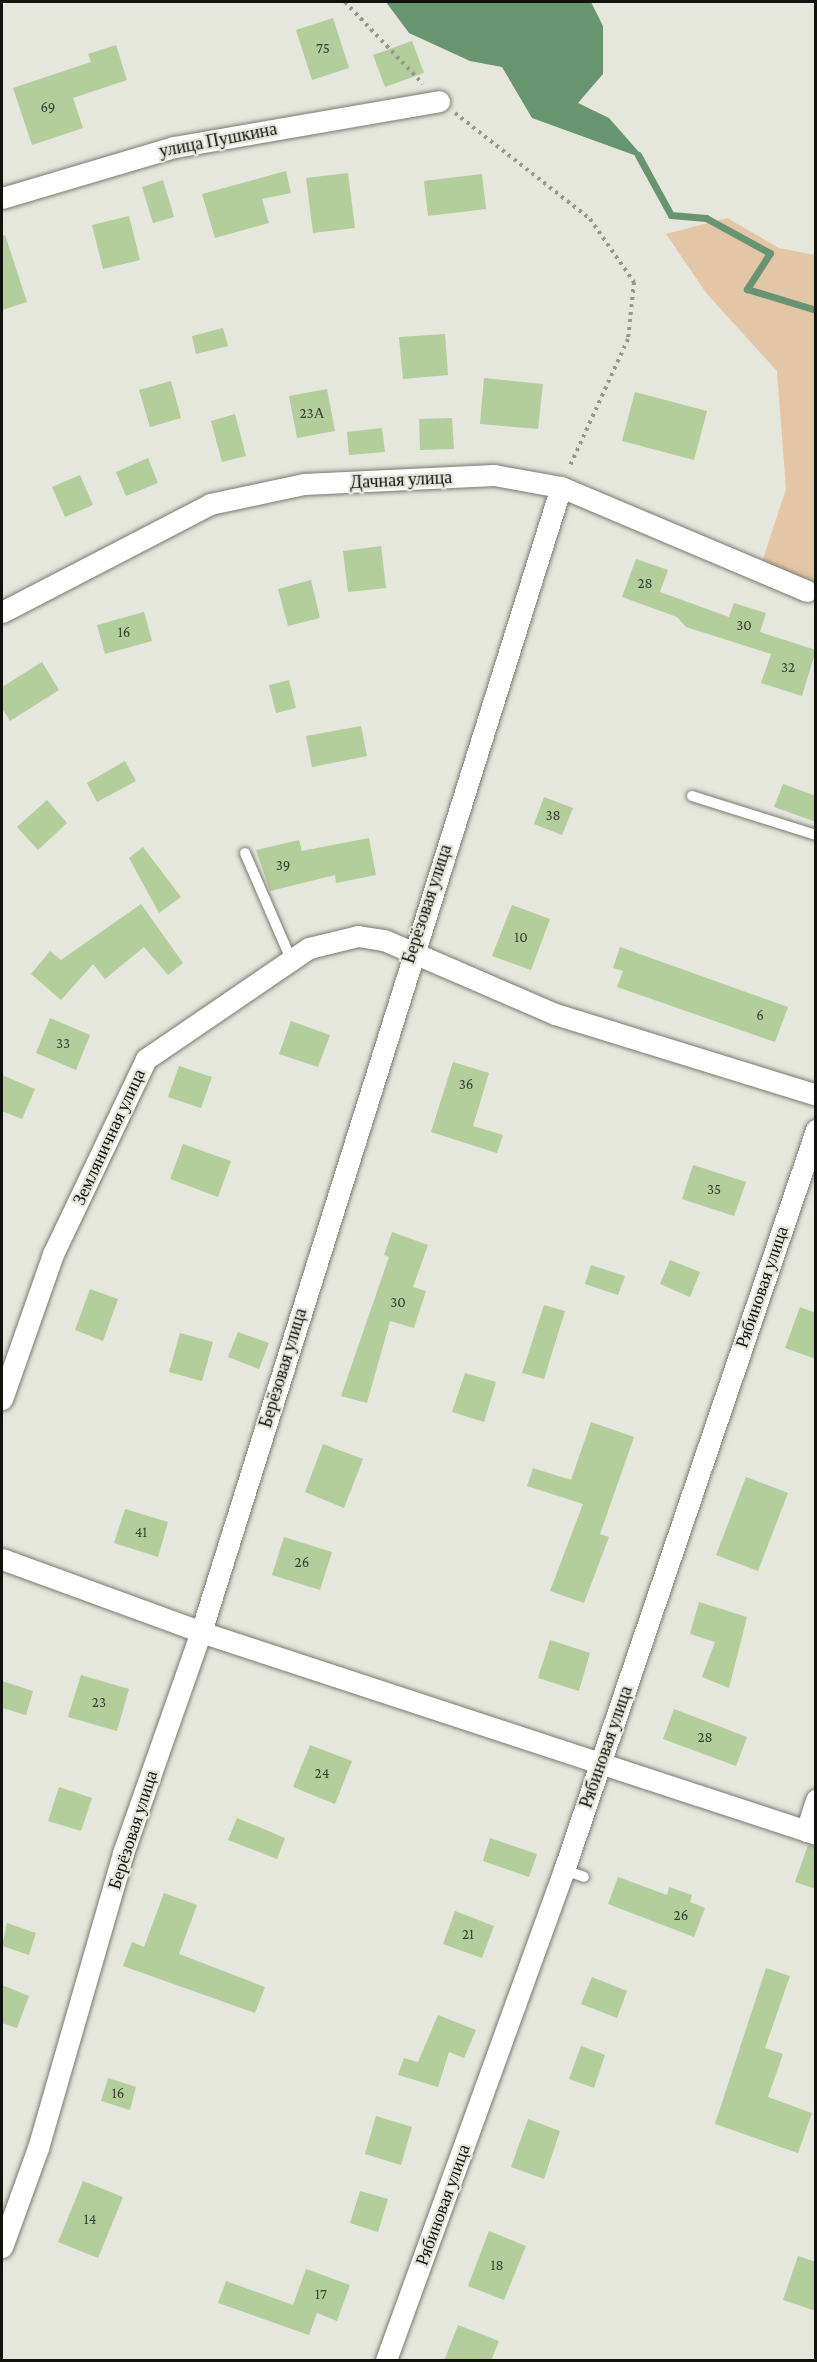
<!DOCTYPE html>
<meta charset="utf-8">
<style>
body{margin:0}
#map{position:relative;width:817px;height:2362px;overflow:hidden;background:#e5e6dc;font-family:"Crimson Pro",serif}
div>[style]{position:absolute}
.green>*{inset:0;background:#e3c6a5}
.water>*{inset:0;background:#679570}
.stream>*{height:7px;margin:-3.5px;padding:0 3.5px;transform-origin:3.5px;border-radius:3.5px;background:#679570}
.building>*{inset:0;background:#b3cd9b}
.path>*{height:4px;margin-top:-2px;transform-origin:0;background:repeating-linear-gradient(90deg,#979790 0 3px,transparent 0 7.5px)}
.roads{filter:drop-shadow(0 0 2px #797a71) drop-shadow(0 0 2px #797a71)}
.lane>*{height:10px;margin:-5px;padding:0 5px;transform-origin:5px;border-radius:5px;background:#fff}
.street>*{height:21px;margin:-10.5px;padding:0 10.5px;transform-origin:10.5px;border-radius:10.5px;background:#fff}
span{translate:-50% -50%;white-space:nowrap;text-align:center;line-height:1.15;-webkit-text-stroke:4.5px #e5e6dc;paint-order:stroke}
.number-label{font-size:15px;color:#3a4031}
.number-label span{-webkit-text-stroke-width:0}
.street-label{font-size:18px;color:#11110e}
.frame{position:absolute;inset:0;border:3px solid #11110e;pointer-events:none}
</style>
<div id="map">
<div class="green">
<div style="clip-path:polygon(727px 218px,779px 248px,815px 255px,815px 586px,761px 565px,786px 489px,777px 371px,707px 294px,666px 234px)"></div>
</div>
<div class="water">
<div style="clip-path:polygon(386px 2px,591px 2px,603px 26px,603px 74px,578px 103px,609px 118px,645px 159px,532px 118px,502px 67px,470px 61px,409px 33px)"></div>
</div>
<div class="stream">
<div style="left:638px;top:155px;width:68px;rotate:61.2deg"></div>
<div style="left:671px;top:215px;width:35px;rotate:5deg"></div>
<div style="left:706px;top:218px;width:73px;rotate:28.7deg"></div>
<div style="left:770px;top:253px;width:43px;rotate:122.6deg"></div>
<div style="left:747px;top:289px;width:72px;rotate:16.9deg"></div>
</div>
<div class="building">
<div style="clip-path:polygon(333px 18px,349px 68px,312px 80px,296px 30px)"></div>
<div style="clip-path:polygon(412px 41px,424px 73px,385px 87px,373px 55px)"></div>
<div style="clip-path:polygon(116px 45px,127px 80px,73px 98px,83px 128px,32px 145px,13px 88px,91px 62px,88px 54px)"></div>
<div style="clip-path:polygon(286px 171px,291px 193px,262px 199px,269px 223px,215px 238px,202px 194px)"></div>
<div style="clip-path:polygon(348px 173px,355px 228px,313px 233px,306px 178px)"></div>
<div style="clip-path:polygon(482px 174px,486px 209px,428px 216px,424px 181px)"></div>
<div style="clip-path:polygon(163px 180px,174px 217px,153px 223px,142px 187px)"></div>
<div style="clip-path:polygon(129px 216px,140px 260px,103px 269px,92px 225px)"></div>
<div style="clip-path:polygon(5px 235px,27px 302px,2px 310px,2px 236px)"></div>
<div style="clip-path:polygon(223px 328px,228px 346px,196px 354px,192px 336px)"></div>
<div style="clip-path:polygon(445px 334px,448px 375px,403px 379px,399px 337px)"></div>
<div style="clip-path:polygon(484px 378px,543px 384px,538px 429px,480px 424px)"></div>
<div style="clip-path:polygon(171px 381px,181px 418px,150px 427px,139px 390px)"></div>
<div style="clip-path:polygon(327px 389px,335px 431px,297px 438px,289px 396px)"></div>
<div style="clip-path:polygon(635px 392px,707px 411px,694px 460px,622px 441px)"></div>
<div style="clip-path:polygon(235px 414px,246px 456px,222px 462px,211px 421px)"></div>
<div style="clip-path:polygon(452px 418px,454px 449px,420px 450px,419px 419px)"></div>
<div style="clip-path:polygon(382px 428px,385px 452px,349px 455px,347px 432px)"></div>
<div style="clip-path:polygon(148px 458px,158px 483px,126px 496px,116px 472px)"></div>
<div style="clip-path:polygon(80px 475px,93px 505px,65px 517px,52px 487px)"></div>
<div style="clip-path:polygon(381px 546px,386px 588px,348px 592px,343px 551px)"></div>
<div style="clip-path:polygon(636px 559px,668px 570px,660px 592px,729px 617px,734px 603px,766px 613px,760px 632px,816px 650px,802px 696px,761px 683px,771px 654px,686px 627px,677px 617px,622px 597px)"></div>
<div style="clip-path:polygon(311px 580px,320px 618px,288px 626px,278px 589px)"></div>
<div style="clip-path:polygon(144px 612px,152px 641px,105px 654px,97px 625px)"></div>
<div style="clip-path:polygon(42px 662px,59px 690px,10px 721px,2px 708px,2px 687px)"></div>
<div style="clip-path:polygon(289px 680px,296px 708px,276px 713px,269px 685px)"></div>
<div style="clip-path:polygon(361px 726px,367px 756px,312px 767px,306px 736px)"></div>
<div style="clip-path:polygon(125px 761px,136px 781px,97px 802px,87px 783px)"></div>
<div style="clip-path:polygon(783px 784px,816px 796px,816px 822px,774px 807px)"></div>
<div style="clip-path:polygon(544px 797px,573px 808px,562px 835px,534px 824px)"></div>
<div style="clip-path:polygon(47px 800px,67px 823px,38px 850px,17px 827px)"></div>
<div style="clip-path:polygon(369px 838px,376px 875px,336px 883px,335px 875px,270px 891px,256px 850px,299px 840px,302px 851px)"></div>
<div style="clip-path:polygon(143px 847px,181px 897px,159px 913px,129px 858px)"></div>
<div style="clip-path:polygon(141px 904px,183px 963px,168px 975px,144px 947px,105px 979px,93px 964px,61px 1000px,31px 974px,50px 951px,61px 960px)"></div>
<div style="clip-path:polygon(512px 905px,550px 919px,531px 970px,492px 956px)"></div>
<div style="clip-path:polygon(620px 947px,788px 1007px,775px 1042px,617px 987px,623px 971px,613px 968px)"></div>
<div style="clip-path:polygon(50px 1018px,90px 1035px,76px 1070px,36px 1053px)"></div>
<div style="clip-path:polygon(291px 1021px,330px 1035px,318px 1067px,279px 1054px)"></div>
<div style="clip-path:polygon(453px 1062px,489px 1073px,473px 1126px,503px 1135px,497px 1153px,431px 1132px)"></div>
<div style="clip-path:polygon(179px 1066px,212px 1077px,201px 1108px,168px 1097px)"></div>
<div style="clip-path:polygon(2px 1075px,35px 1089px,22px 1119px,2px 1111px)"></div>
<div style="clip-path:polygon(183px 1144px,231px 1161px,218px 1197px,170px 1179px)"></div>
<div style="clip-path:polygon(693px 1165px,746px 1182px,734px 1216px,682px 1199px)"></div>
<div style="clip-path:polygon(392px 1232px,428px 1245px,413px 1287px,426px 1291px,414px 1328px,390px 1321px,367px 1403px,341px 1396px,389px 1257px,384px 1255px)"></div>
<div style="clip-path:polygon(670px 1260px,700px 1272px,690px 1297px,660px 1284px)"></div>
<div style="clip-path:polygon(591px 1265px,625px 1276px,618px 1295px,585px 1284px)"></div>
<div style="clip-path:polygon(90px 1289px,118px 1299px,103px 1341px,75px 1330px)"></div>
<div style="clip-path:polygon(544px 1305px,565px 1311px,544px 1379px,522px 1373px)"></div>
<div style="clip-path:polygon(800px 1307px,816px 1313px,816px 1359px,785px 1348px)"></div>
<div style="clip-path:polygon(238px 1332px,269px 1343px,259px 1369px,228px 1357px)"></div>
<div style="clip-path:polygon(180px 1333px,213px 1342px,202px 1381px,169px 1372px)"></div>
<div style="clip-path:polygon(465px 1373px,496px 1382px,484px 1422px,452px 1412px)"></div>
<div style="clip-path:polygon(591px 1422px,634px 1437px,600px 1534px,609px 1537px,584px 1603px,550px 1591px,583px 1504px,527px 1486px,533px 1468px,571px 1480px)"></div>
<div style="clip-path:polygon(323px 1444px,363px 1459px,344px 1508px,305px 1492px)"></div>
<div style="clip-path:polygon(746px 1477px,788px 1493px,758px 1571px,716px 1555px)"></div>
<div style="clip-path:polygon(125px 1509px,168px 1522px,158px 1557px,114px 1543px)"></div>
<div style="clip-path:polygon(284px 1537px,332px 1552px,320px 1590px,272px 1575px)"></div>
<div style="clip-path:polygon(699px 1602px,747px 1617px,729px 1688px,702px 1677px,715px 1642px,690px 1634px)"></div>
<div style="clip-path:polygon(550px 1640px,590px 1653px,579px 1691px,538px 1678px)"></div>
<div style="clip-path:polygon(81px 1675px,129px 1689px,117px 1731px,68px 1717px)"></div>
<div style="clip-path:polygon(2px 1681px,33px 1691px,26px 1715px,2px 1708px)"></div>
<div style="clip-path:polygon(674px 1709px,747px 1737px,736px 1766px,663px 1739px)"></div>
<div style="clip-path:polygon(310px 1745px,352px 1761px,335px 1804px,293px 1787px)"></div>
<div style="clip-path:polygon(59px 1787px,92px 1798px,81px 1831px,48px 1821px)"></div>
<div style="clip-path:polygon(237px 1818px,285px 1838px,277px 1859px,228px 1840px)"></div>
<div style="clip-path:polygon(490px 1838px,537px 1854px,529px 1877px,483px 1861px)"></div>
<div style="clip-path:polygon(808px 1845px,816px 1846px,816px 1889px,795px 1882px)"></div>
<div style="clip-path:polygon(618px 1877px,667px 1895px,669px 1887px,692px 1895px,690px 1902px,705px 1908px,694px 1937px,608px 1904px)"></div>
<div style="clip-path:polygon(164px 1893px,197px 1905px,179px 1954px,265px 1987px,255px 2013px,123px 1966px,132px 1942px,144px 1947px)"></div>
<div style="clip-path:polygon(455px 1911px,494px 1926px,482px 1958px,443px 1944px)"></div>
<div style="clip-path:polygon(7px 1923px,36px 1933px,29px 1955px,2px 1946px)"></div>
<div style="clip-path:polygon(766px 1968px,790px 1976px,765px 2048px,783px 2054px,768px 2097px,812px 2113px,798px 2153px,715px 2124px)"></div>
<div style="clip-path:polygon(592px 1977px,627px 1991px,617px 2018px,581px 2004px)"></div>
<div style="clip-path:polygon(2px 1985px,29px 1996px,17px 2028px,2px 2023px)"></div>
<div style="clip-path:polygon(438px 2015px,476px 2030px,464px 2058px,449px 2052px,438px 2087px,398px 2075px,404px 2058px,418px 2062px)"></div>
<div style="clip-path:polygon(581px 2046px,605px 2055px,594px 2088px,569px 2079px)"></div>
<div style="clip-path:polygon(108px 2078px,136px 2087px,130px 2110px,101px 2101px)"></div>
<div style="clip-path:polygon(376px 2116px,412px 2127px,401px 2165px,365px 2154px)"></div>
<div style="clip-path:polygon(528px 2119px,560px 2131px,544px 2179px,511px 2167px)"></div>
<div style="clip-path:polygon(83px 2181px,123px 2197px,98px 2258px,58px 2242px)"></div>
<div style="clip-path:polygon(360px 2191px,388px 2199px,378px 2232px,350px 2223px)"></div>
<div style="clip-path:polygon(489px 2231px,526px 2246px,504px 2300px,468px 2286px)"></div>
<div style="clip-path:polygon(798px 2256px,816px 2262px,816px 2311px,783px 2300px)"></div>
<div style="clip-path:polygon(306px 2269px,350px 2285px,337px 2321px,317px 2313px,309px 2335px,218px 2303px,226px 2281px,293px 2305px)"></div>
<div style="clip-path:polygon(458px 2325px,499px 2341px,491px 2361px,444px 2361px)"></div>
</div>
<div class="path">
<div style="left:345px;top:2px;width:113px;rotate:46.4deg"></div>
<div style="left:455px;top:113px;width:172px;rotate:38.1deg"></div>
<div style="left:590px;top:219px;width:77px;rotate:55.1deg"></div>
<div style="left:634px;top:282px;width:57px;rotate:96deg"></div>
<div style="left:628px;top:339px;width:142px;rotate:114.6deg"></div>
</div>
<div class="roads">
<div class="lane">
<div style="left:692px;top:796px;width:130px;rotate:17.5deg"></div>
<div style="left:245px;top:853px;width:113px;rotate:66.6deg"></div>
<div style="left:564px;top:1870px;width:21px;rotate:19deg"></div>
</div>
<div class="street">
<div style="left:2px;top:198px;width:179px;rotate:-16.5deg"></div>
<div style="left:174px;top:147px;width:269px;rotate:-9.8deg"></div>
<div style="left:2px;top:612px;width:234px;rotate:-27.4deg"></div>
<div style="left:210px;top:504px;width:96px;rotate:-12deg"></div>
<div style="left:304px;top:484px;width:190px;rotate:-2.7deg"></div>
<div style="left:494px;top:475px;width:68px;rotate:10.2deg"></div>
<div style="left:561px;top:487px;width:267px;rotate:22.9deg"></div>
<div style="left:2px;top:1399px;width:154px;rotate:-70.6deg"></div>
<div style="left:53px;top:1254px;width:216px;rotate:-64.5deg"></div>
<div style="left:146px;top:1059px;width:197px;rotate:-34.3deg"></div>
<div style="left:309px;top:948px;width:50px;rotate:-13.8deg"></div>
<div style="left:358px;top:936px;width:26px;rotate:9deg"></div>
<div style="left:384px;top:940px;width:186px;rotate:23.4deg"></div>
<div style="left:555px;top:1014px;width:273px;rotate:17.2deg"></div>
<div style="left:2px;top:1559px;width:212px;rotate:20.1deg"></div>
<div style="left:201px;top:1632px;width:647px;rotate:18.18deg"></div>
<div style="left:806px;top:1831px;width:33px;rotate:-72deg"></div>
<div style="left:2px;top:2247px;width:105px;rotate:-70deg"></div>
<div style="left:38px;top:2148px;width:307px;rotate:-73.9deg"></div>
<div style="left:123px;top:1853px;width:234px;rotate:-70.6deg"></div>
<div style="left:201px;top:1632px;width:1200px;rotate:-72.55deg"></div>
<div style="left:386px;top:2360px;width:521px;rotate:-70.04deg"></div>
<div style="left:564px;top:1870px;width:782px;rotate:-71.19deg"></div>
</div>
</div>
<div class="number-label">
<span style="left:323px;top:49px">75</span>
<span style="left:48px;top:108px">69</span>
<span style="left:312px;top:414px">23А</span>
<span style="left:645px;top:584px">28</span>
<span style="left:744px;top:626px">30</span>
<span style="left:124px;top:633px">16</span>
<span style="left:788px;top:668px">32</span>
<span style="left:553px;top:816px">38</span>
<span style="left:283px;top:866px">39</span>
<span style="left:521px;top:938px">10</span>
<span style="left:760px;top:1016px">6</span>
<span style="left:63px;top:1044px">33</span>
<span style="left:466px;top:1085px">36</span>
<span style="left:714px;top:1190px">35</span>
<span style="left:398px;top:1303px">30</span>
<span style="left:141px;top:1533px">41</span>
<span style="left:302px;top:1563px">26</span>
<span style="left:99px;top:1703px">23</span>
<span style="left:705px;top:1738px">28</span>
<span style="left:322px;top:1774px">24</span>
<span style="left:681px;top:1916px">26</span>
<span style="left:468px;top:1935px">21</span>
<span style="left:118px;top:2094px">16</span>
<span style="left:90px;top:2220px">14</span>
<span style="left:497px;top:2266px">18</span>
<span style="left:321px;top:2295px">17</span>
</div>
<div class="street-label">
<span style="left:218px;top:140px;rotate:-11deg">улица Пушкина</span>
<span style="left:401px;top:480px;rotate:-3deg">Дачная улица</span>
<span style="left:427px;top:904px;rotate:-72deg">Берёзовая улица</span>
<span style="left:109px;top:1137px;rotate:-65deg">Земляничная улица</span>
<span style="left:762px;top:1287px;rotate:-71deg">Рябиновая улица</span>
<span style="left:283px;top:1368px;rotate:-73deg">Берёзовая улица</span>
<span style="left:606px;top:1747px;rotate:-71deg">Рябиновая улица</span>
<span style="left:133px;top:1830px;rotate:-72deg">Берёзовая улица</span>
<span style="left:443px;top:2205px;rotate:-70deg">Рябиновая улица</span>
</div>
<div class="frame"></div>
</div>
